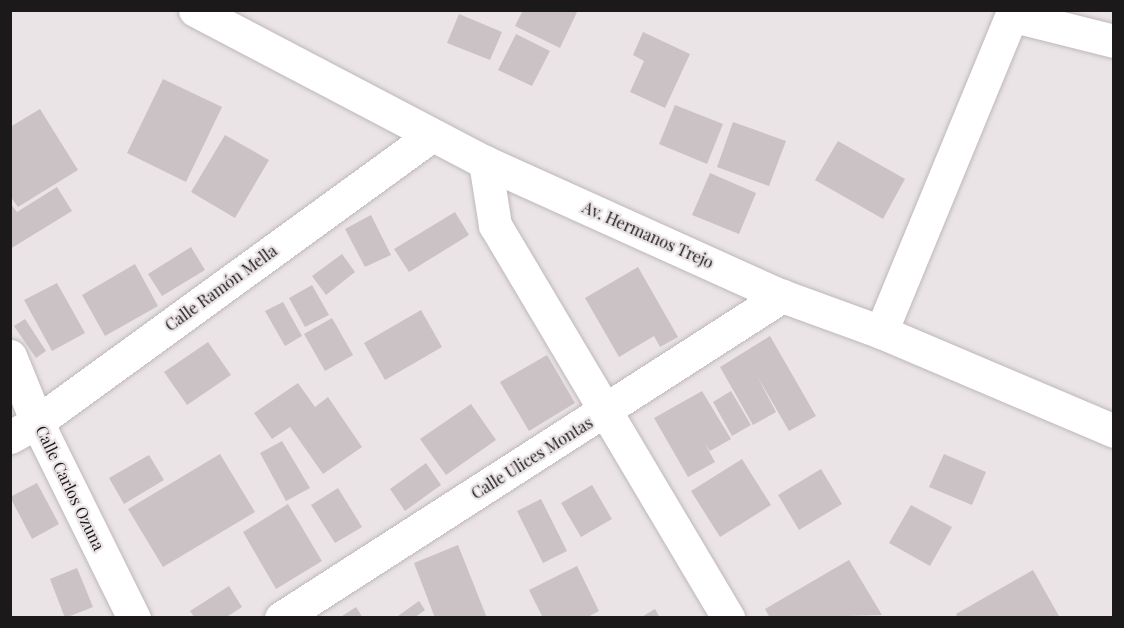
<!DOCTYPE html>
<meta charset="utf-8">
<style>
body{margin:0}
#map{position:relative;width:1124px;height:628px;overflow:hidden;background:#ebe4e6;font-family:"Playfair Display",serif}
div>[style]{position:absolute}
.building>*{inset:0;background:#cac2c5}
.roads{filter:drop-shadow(0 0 2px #beb7b9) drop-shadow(0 0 2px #beb7b9)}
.minor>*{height:33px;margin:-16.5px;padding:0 16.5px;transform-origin:16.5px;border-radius:16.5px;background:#fff}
.secondary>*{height:33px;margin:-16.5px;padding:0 16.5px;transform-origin:16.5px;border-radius:16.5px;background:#fff}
span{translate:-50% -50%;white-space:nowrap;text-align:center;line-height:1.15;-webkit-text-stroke:4.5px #ebe4e6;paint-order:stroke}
.street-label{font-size:16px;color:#1b1919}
.frame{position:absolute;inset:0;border:12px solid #1b1919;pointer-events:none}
</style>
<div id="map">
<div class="building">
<div style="clip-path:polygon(523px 10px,578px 10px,560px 48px,515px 26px)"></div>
<div style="clip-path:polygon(459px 14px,502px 32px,490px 60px,447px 43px)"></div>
<div style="clip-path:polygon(643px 32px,690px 54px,665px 108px,630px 92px,644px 61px,633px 55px)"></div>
<div style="clip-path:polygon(516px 34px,550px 51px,532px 86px,498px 70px)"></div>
<div style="clip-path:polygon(163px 79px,222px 107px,186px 182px,127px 153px)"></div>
<div style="clip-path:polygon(675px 105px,723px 124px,707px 164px,659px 144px)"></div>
<div style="clip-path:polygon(40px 109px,78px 170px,18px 207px,10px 196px,10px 127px)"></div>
<div style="clip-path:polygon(733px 122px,786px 141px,769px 186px,717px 167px)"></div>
<div style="clip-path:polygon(225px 135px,269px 160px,235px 218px,191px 192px)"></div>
<div style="clip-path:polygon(838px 141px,905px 179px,883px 219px,815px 180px)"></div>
<div style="clip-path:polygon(710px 173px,756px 193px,739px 234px,692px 215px)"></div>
<div style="clip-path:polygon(57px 187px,72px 211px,10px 249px,10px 203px,17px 212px)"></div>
<div style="clip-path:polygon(455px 212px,469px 235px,409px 272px,394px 249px)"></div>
<div style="clip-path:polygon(371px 215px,391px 255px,365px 267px,345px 229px)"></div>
<div style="clip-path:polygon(191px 247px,205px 270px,162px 296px,148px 274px)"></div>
<div style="clip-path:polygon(342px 254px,355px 272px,326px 295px,312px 276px)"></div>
<div style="clip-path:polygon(135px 264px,158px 306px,105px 336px,82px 295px)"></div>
<div style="clip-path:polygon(638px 267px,678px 337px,660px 347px,654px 336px,619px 357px,585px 298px)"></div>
<div style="clip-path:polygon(57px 283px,85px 333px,52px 351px,24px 300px)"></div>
<div style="clip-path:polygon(312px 285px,329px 315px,305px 327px,289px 298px)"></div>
<div style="clip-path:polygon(283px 302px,302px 336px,285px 346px,265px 311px)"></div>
<div style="clip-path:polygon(421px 310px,442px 347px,385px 380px,364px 343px)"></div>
<div style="clip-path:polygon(332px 318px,353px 355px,325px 371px,304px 334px)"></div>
<div style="clip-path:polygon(25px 319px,46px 351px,36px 358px,14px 326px)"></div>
<div style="clip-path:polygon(770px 336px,816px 416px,789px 431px,757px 376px,776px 412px,753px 425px,720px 367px)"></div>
<div style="clip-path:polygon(208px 342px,231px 375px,187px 405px,164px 372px)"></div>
<div style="clip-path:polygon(547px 355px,575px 403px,529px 431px,500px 382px)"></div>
<div style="clip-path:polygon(298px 383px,315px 407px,328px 397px,362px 447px,323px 474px,290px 427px,272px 439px,254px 413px)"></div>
<div style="clip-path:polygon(702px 391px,731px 439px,710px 451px,705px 444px,715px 462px,688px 477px,654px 418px)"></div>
<div style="clip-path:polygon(731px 391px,751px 425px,732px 436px,713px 402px)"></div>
<div style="clip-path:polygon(471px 404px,496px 440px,446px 475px,420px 439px)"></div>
<div style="clip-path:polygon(282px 441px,310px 488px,286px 501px,260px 453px)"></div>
<div style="clip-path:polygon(220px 454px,255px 512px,163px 567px,128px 509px)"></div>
<div style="clip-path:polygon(944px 454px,986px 472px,972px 505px,929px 487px)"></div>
<div style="clip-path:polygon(149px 455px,164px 480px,124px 504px,109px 478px)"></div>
<div style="clip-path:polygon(742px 459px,771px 505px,720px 537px,691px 491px)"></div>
<div style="clip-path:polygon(426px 463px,441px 485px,405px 511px,390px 489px)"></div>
<div style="clip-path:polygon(821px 469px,842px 504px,799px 530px,778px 495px)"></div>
<div style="clip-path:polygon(37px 483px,59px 524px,32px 539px,10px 497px)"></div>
<div style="clip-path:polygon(592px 485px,612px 519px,581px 537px,561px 503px)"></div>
<div style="clip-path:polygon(338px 488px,362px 527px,335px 543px,311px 505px)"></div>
<div style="clip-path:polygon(541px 499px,567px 551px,543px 563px,517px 511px)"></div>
<div style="clip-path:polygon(288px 504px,322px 561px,276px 589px,243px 532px)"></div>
<div style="clip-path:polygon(911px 505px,952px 527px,930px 566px,889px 543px)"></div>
<div style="clip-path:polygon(458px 545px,487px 618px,435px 618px,414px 563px)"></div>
<div style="clip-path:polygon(849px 560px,882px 615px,770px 618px,765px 609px)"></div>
<div style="clip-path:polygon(577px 566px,599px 611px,586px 618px,543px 618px,529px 590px)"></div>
<div style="clip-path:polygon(77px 568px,93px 607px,65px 618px,50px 579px)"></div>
<div style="clip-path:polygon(1033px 570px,1060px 618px,958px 618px,956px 614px)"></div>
<div style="clip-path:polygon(229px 586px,242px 607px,225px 618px,195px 618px,190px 611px)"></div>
<div style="clip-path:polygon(419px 601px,425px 610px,414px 618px,395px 618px)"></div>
<div style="clip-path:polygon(356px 607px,363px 618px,339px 618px)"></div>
<div style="clip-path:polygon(655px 609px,660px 618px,640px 618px)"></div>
</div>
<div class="roads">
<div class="minor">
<div style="left:1014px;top:16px;width:103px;rotate:14deg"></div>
<div style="left:485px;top:162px;width:64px;rotate:81deg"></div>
<div style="left:495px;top:225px;width:457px;rotate:59.3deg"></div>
<div style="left:881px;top:332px;width:348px;rotate:-67.6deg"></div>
<div style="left:10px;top:356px;width:71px;rotate:67.8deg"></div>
<div style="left:37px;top:422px;width:219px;rotate:63.7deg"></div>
<div style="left:10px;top:437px;width:31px;rotate:-29deg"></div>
<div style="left:37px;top:422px;width:486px;rotate:-36deg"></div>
<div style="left:281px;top:618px;width:596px;rotate:-32.73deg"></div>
</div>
<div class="secondary">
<div style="left:195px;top:10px;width:327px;rotate:27.7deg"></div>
<div style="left:485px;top:162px;width:326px;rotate:24.3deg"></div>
<div style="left:782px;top:296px;width:105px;rotate:20deg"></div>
<div style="left:881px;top:332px;width:253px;rotate:23deg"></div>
</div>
</div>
<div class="street-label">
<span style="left:648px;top:235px;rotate:24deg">Av. Hermanos Trejo</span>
<span style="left:221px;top:288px;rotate:-36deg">Calle Ramón Mella</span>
<span style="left:532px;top:458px;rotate:-32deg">Calle Ulices Montas</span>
<span style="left:70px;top:488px;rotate:64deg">Calle Carlos Ozuna</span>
</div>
<div class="frame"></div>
</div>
